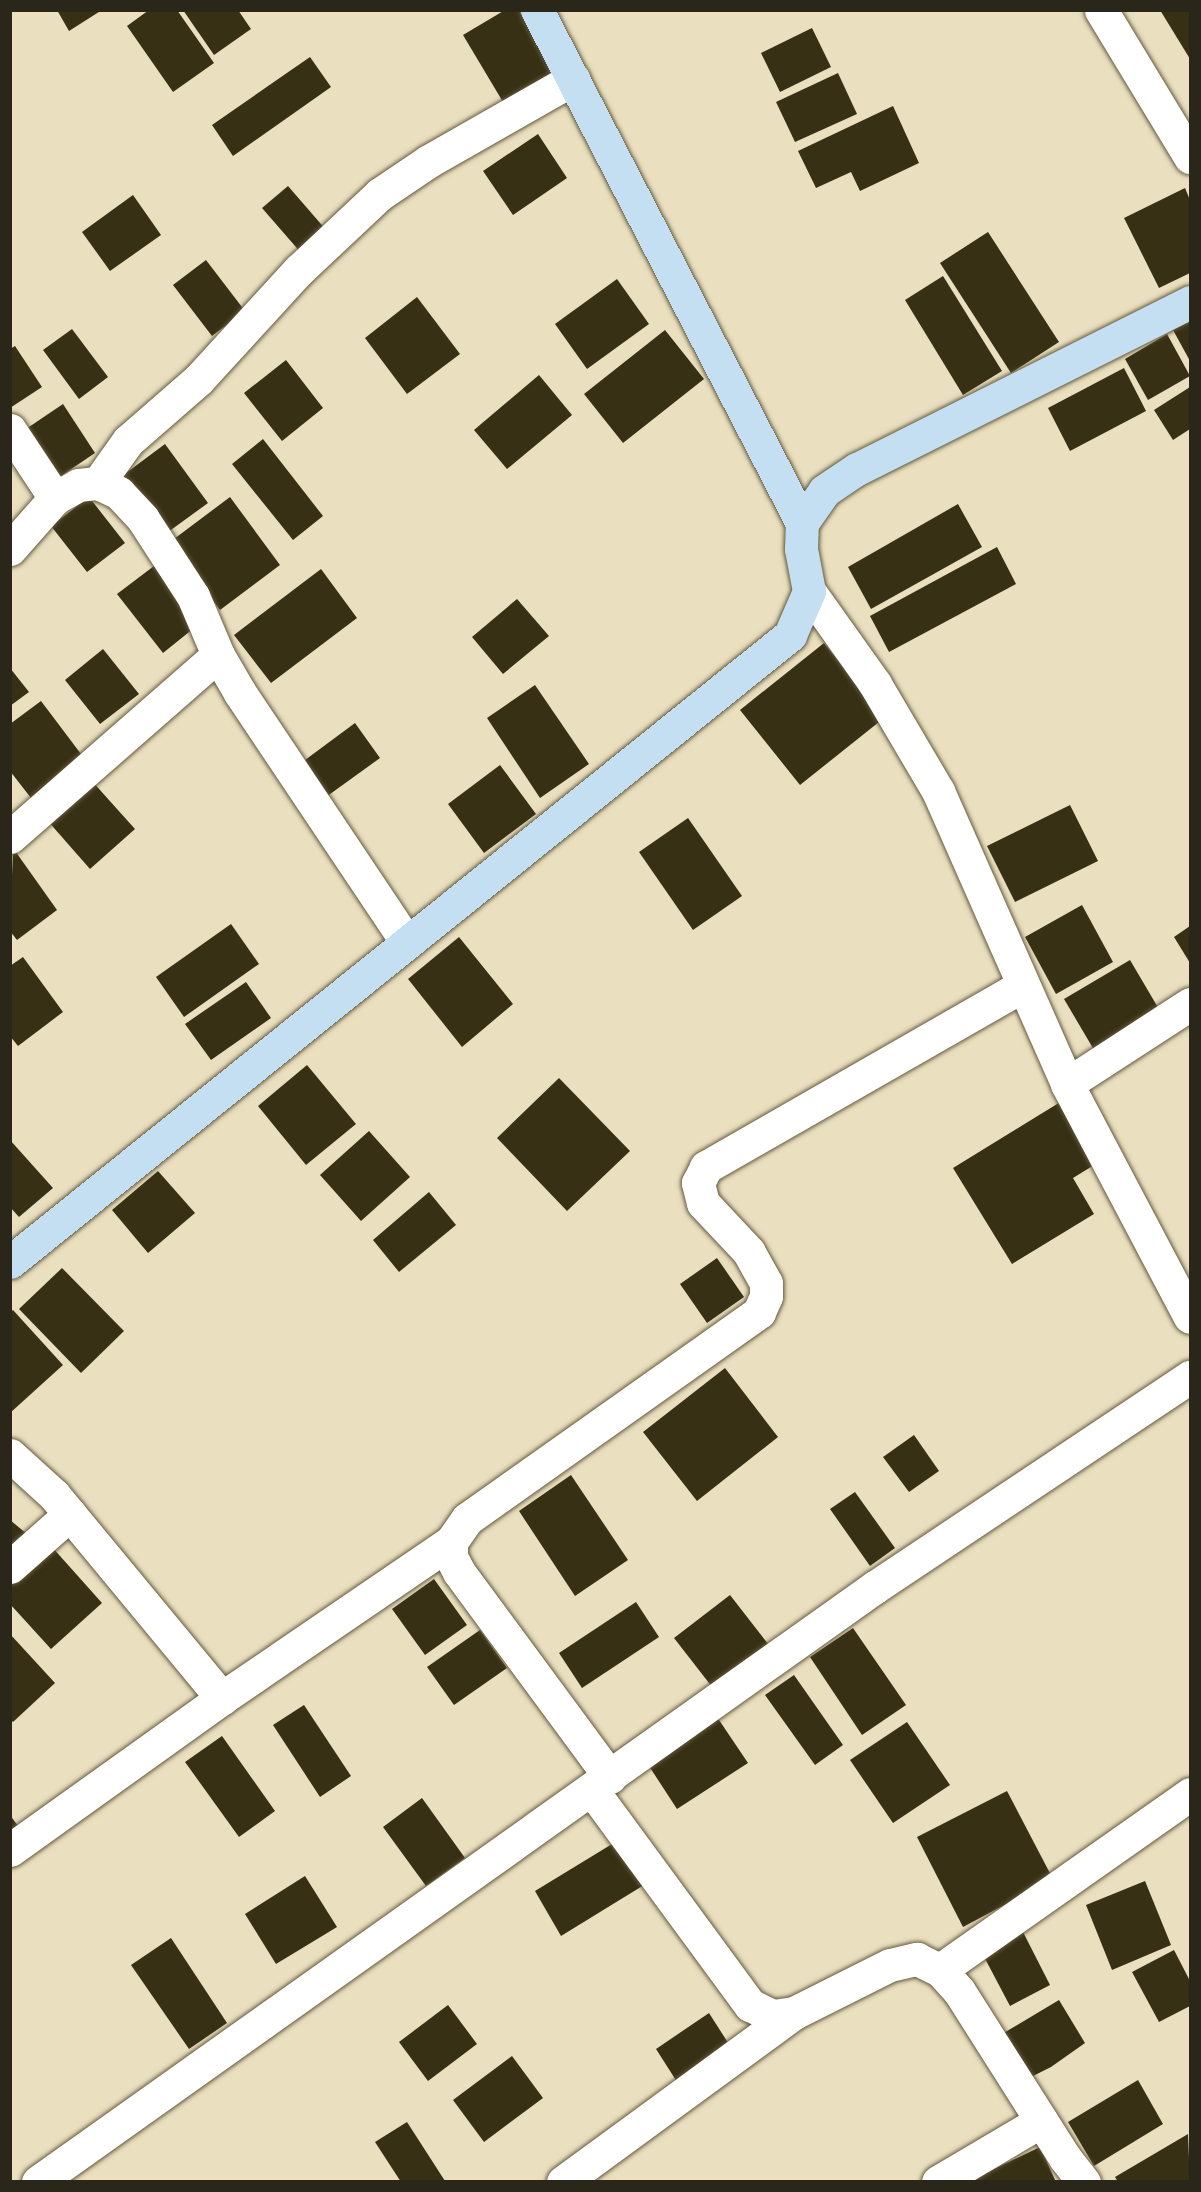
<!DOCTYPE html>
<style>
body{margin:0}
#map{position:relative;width:1201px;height:2192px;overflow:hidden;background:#eadfbf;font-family:"DM Sans",sans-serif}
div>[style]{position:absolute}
.building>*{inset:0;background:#383014}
.roads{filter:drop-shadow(0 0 2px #62593d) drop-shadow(0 0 2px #62593d)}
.street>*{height:33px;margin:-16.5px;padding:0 16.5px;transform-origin:16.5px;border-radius:16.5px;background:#fff}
.secondary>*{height:33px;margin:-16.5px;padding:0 16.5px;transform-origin:16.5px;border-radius:16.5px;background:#c4dff2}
span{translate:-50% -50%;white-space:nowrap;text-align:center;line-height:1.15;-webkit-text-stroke:6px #eadfbf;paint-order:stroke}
.frame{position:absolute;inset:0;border:12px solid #2a261a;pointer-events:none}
</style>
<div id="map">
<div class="building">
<div style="clip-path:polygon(57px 10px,102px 10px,69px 31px)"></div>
<div style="clip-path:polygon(149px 10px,177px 10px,214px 63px,173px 92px,127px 26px)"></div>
<div style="clip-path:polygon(183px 10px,238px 10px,251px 29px,214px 55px)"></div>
<div style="clip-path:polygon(505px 10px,519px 10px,554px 72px,503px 102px,463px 35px)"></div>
<div style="clip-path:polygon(1160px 10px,1190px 10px,1190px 59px)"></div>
<div style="clip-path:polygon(812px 28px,831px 67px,780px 92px,761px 53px)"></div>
<div style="clip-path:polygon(310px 57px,331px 87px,233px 156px,212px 125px)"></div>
<div style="clip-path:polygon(838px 73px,857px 114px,795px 142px,776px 102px)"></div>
<div style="clip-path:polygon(893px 106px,919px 163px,860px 191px,851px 172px,816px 188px,798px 151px)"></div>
<div style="clip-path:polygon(538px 134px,567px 178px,513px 215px,483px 171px)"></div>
<div style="clip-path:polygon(288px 186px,327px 231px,302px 254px,262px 208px)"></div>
<div style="clip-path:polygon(1185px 188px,1190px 200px,1190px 273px,1159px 288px,1124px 218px)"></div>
<div style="clip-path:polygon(133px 195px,161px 235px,110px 271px,82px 232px)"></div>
<div style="clip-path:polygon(988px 232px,1059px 342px,1011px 373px,940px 263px)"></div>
<div style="clip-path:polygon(206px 260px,245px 311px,212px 336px,173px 285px)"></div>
<div style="clip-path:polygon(943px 276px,1002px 371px,963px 395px,905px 300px)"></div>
<div style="clip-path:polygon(617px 279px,649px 324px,587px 369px,555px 324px)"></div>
<div style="clip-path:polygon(417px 297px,460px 354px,407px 394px,365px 338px)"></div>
<div style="clip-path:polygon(1190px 321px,1190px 361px,1173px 330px)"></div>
<div style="clip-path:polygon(72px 329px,108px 377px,79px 399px,43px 350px)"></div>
<div style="clip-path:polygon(665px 330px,704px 379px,623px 443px,584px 394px)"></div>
<div style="clip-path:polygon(1167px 334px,1190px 376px,1148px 400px,1125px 359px)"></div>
<div style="clip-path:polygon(15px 346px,42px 387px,10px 408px,10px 349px)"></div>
<div style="clip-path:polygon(286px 360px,323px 408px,282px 441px,244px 393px)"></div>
<div style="clip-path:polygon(1124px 368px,1146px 411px,1070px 451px,1048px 408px)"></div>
<div style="clip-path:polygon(539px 375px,572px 415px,507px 469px,474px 430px)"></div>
<div style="clip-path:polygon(1190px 387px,1190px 429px,1173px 440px,1154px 410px)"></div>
<div style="clip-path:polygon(63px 404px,95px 453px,55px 480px,23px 431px)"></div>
<div style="clip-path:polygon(263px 439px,323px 516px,293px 540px,232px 464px)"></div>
<div style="clip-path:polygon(165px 444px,208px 503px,164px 535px,122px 476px)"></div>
<div style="clip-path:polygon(89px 497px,125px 543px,87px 572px,51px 526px)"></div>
<div style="clip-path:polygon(230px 497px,280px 565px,220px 610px,170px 542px)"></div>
<div style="clip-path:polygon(958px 504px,982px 547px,871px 609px,848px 567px)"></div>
<div style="clip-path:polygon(997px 547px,1016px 584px,889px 652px,870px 616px)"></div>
<div style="clip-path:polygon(154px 566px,199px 624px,163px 653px,117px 594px)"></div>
<div style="clip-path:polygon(321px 569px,357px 618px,271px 683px,234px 635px)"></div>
<div style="clip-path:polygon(517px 599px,549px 636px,503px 674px,472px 637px)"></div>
<div style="clip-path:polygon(824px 643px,884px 718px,800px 785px,740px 710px)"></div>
<div style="clip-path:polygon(103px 649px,139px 694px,100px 724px,65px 680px)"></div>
<div style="clip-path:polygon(10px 668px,29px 692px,10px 706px)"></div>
<div style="clip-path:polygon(535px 685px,589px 764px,540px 798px,487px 718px)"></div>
<div style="clip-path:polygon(41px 701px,84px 758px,31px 798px,10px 771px,10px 724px)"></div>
<div style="clip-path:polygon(355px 723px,380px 758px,326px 797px,301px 763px)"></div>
<div style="clip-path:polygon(500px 765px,536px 814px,484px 853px,448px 804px)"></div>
<div style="clip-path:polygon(91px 780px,135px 829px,90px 869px,47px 820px)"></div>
<div style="clip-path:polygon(1070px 805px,1098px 861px,1015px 902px,987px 846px)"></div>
<div style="clip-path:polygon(688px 818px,742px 896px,693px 930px,639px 852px)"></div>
<div style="clip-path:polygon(13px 848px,57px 910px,17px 940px,10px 931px)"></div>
<div style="clip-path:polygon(1082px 905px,1113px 962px,1056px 994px,1025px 937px)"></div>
<div style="clip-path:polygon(231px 924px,259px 964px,184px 1017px,156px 977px)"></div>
<div style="clip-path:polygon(1190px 926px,1190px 963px,1174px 937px)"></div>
<div style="clip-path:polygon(459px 937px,513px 1004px,462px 1047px,408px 979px)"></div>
<div style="clip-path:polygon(23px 957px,63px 1012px,18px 1046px,10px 1036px,10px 966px)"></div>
<div style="clip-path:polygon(1130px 960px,1163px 1016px,1097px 1055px,1064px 999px)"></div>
<div style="clip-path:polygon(246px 982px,271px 1018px,211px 1060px,185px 1024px)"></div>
<div style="clip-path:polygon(307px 1065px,356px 1124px,306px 1165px,258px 1106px)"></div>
<div style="clip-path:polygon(559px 1078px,630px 1151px,567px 1211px,497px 1138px)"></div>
<div style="clip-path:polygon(1062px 1101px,1099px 1162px,1073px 1178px,1094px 1214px,1012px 1264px,953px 1168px)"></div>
<div style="clip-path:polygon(369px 1131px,410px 1177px,361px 1221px,320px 1175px)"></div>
<div style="clip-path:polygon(10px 1140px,53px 1188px,19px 1217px,10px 1207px)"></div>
<div style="clip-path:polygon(158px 1171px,195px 1213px,148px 1253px,112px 1210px)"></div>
<div style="clip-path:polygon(429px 1192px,456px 1225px,399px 1272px,373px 1240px)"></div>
<div style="clip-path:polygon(717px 1258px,744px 1297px,707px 1323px,680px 1284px)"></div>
<div style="clip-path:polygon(62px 1268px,124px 1331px,81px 1373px,19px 1309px)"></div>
<div style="clip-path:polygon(13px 1310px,63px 1365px,10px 1413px,10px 1312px)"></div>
<div style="clip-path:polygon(725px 1368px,778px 1437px,697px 1501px,643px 1432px)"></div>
<div style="clip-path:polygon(914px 1435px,939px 1471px,909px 1492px,883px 1457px)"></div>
<div style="clip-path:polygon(571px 1475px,628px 1560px,575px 1596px,519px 1511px)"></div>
<div style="clip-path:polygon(855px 1492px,895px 1548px,870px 1566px,830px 1509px)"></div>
<div style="clip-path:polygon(10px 1520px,27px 1534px,10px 1550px)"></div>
<div style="clip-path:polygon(52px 1547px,102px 1603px,51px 1649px,10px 1604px,10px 1584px)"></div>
<div style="clip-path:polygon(434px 1579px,467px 1625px,425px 1655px,392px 1609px)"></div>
<div style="clip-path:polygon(730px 1595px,772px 1649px,716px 1692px,674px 1638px)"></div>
<div style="clip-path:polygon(636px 1602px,659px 1637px,582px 1688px,559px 1653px)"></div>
<div style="clip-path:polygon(853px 1628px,906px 1705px,862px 1735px,810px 1657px)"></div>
<div style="clip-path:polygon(480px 1630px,507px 1668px,454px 1705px,427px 1667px)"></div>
<div style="clip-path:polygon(10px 1634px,55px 1683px,13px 1722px,10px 1719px)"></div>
<div style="clip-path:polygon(794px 1675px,843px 1745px,815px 1765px,765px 1695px)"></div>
<div style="clip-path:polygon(304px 1705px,351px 1776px,320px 1797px,273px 1725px)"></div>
<div style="clip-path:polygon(717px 1717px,748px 1763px,677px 1809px,647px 1763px)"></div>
<div style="clip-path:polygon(907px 1722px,950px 1785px,893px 1823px,850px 1760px)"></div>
<div style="clip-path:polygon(222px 1736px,275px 1811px,239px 1837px,185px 1762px)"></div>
<div style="clip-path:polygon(1007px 1791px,1053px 1879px,963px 1927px,917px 1837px)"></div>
<div style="clip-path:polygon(422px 1798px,465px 1858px,426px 1886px,383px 1827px)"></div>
<div style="clip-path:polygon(10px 1815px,23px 1833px,10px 1842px)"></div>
<div style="clip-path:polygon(617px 1841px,644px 1885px,561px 1936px,535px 1891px)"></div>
<div style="clip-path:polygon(305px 1876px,337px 1927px,276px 1964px,245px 1914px)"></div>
<div style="clip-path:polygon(1145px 1881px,1171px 1945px,1112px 1970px,1086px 1905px)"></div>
<div style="clip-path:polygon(1022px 1930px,1050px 1985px,1010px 2006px,981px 1951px)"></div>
<div style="clip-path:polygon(171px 1938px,227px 2023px,189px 2049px,131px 1965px)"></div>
<div style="clip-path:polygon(1174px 1950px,1190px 1981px,1190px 2006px,1159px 2022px,1132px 1972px)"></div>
<div style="clip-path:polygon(1059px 2000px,1085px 2043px,1051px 2067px,1023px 2081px,997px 2037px)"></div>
<div style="clip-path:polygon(448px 2005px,477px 2044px,428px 2081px,399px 2042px)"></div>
<div style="clip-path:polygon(709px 2013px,732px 2049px,679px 2085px,656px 2049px)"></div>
<div style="clip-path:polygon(512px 2056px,543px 2098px,484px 2142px,453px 2100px)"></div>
<div style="clip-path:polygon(1138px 2080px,1163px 2124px,1094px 2166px,1068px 2122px)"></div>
<div style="clip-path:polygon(407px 2122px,445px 2181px,444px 2182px,401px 2182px,375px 2142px)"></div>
<div style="clip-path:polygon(1188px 2134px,1190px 2182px,1118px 2182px,1115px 2177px)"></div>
<div style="clip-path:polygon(1040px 2147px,1056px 2182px,977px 2182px,975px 2178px)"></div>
</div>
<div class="roads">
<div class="street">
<div style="left:1101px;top:10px;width:172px;rotate:58.8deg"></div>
<div style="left:10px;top:430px;width:82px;rotate:56.5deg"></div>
<div style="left:55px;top:498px;width:26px;rotate:-29deg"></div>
<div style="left:78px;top:485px;width:20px;rotate:-6deg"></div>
<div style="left:98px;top:483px;width:23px;rotate:25deg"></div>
<div style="left:119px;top:493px;width:35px;rotate:47deg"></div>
<div style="left:143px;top:519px;width:92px;rotate:57deg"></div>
<div style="left:193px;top:596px;width:64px;rotate:67deg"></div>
<div style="left:218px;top:655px;width:44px;rotate:59.9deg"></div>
<div style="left:240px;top:693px;width:298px;rotate:56.2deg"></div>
<div style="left:98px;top:483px;width:52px;rotate:-54.5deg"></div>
<div style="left:128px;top:441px;width:94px;rotate:-41.1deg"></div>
<div style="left:199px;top:379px;width:148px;rotate:-47.5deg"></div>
<div style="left:299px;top:270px;width:111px;rotate:-43.2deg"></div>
<div style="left:380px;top:194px;width:59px;rotate:-34deg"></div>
<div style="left:429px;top:161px;width:166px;rotate:-29.7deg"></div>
<div style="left:10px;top:549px;width:68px;rotate:-48.6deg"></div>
<div style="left:809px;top:591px;width:114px;rotate:54.6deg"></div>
<div style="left:875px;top:684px;width:124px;rotate:59.5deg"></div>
<div style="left:938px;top:791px;width:320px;rotate:66.2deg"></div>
<div style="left:1067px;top:1084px;width:263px;rotate:62.2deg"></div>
<div style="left:10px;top:837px;width:276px;rotate:-41.2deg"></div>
<div style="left:1067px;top:1084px;width:147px;rotate:-33deg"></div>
<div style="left:10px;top:1455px;width:59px;rotate:42.3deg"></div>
<div style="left:54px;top:1495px;width:264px;rotate:50.4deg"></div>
<div style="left:10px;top:1567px;width:80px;rotate:-41.5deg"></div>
<div style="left:610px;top:1777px;width:255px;rotate:-126.4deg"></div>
<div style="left:459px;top:1572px;width:17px;rotate:-118deg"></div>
<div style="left:451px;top:1557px;width:15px;rotate:-90deg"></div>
<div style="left:451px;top:1542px;width:28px;rotate:-55deg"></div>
<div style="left:467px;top:1519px;width:358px;rotate:-35.3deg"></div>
<div style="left:759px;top:1312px;width:17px;rotate:-66deg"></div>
<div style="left:766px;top:1296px;width:13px;rotate:-90deg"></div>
<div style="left:766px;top:1283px;width:35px;rotate:-119deg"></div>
<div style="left:749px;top:1252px;width:67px;rotate:-133.2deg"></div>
<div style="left:703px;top:1203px;width:21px;rotate:-104deg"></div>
<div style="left:698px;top:1183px;width:18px;rotate:-63deg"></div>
<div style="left:706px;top:1167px;width:364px;rotate:-29.8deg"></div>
<div style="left:592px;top:1790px;width:267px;rotate:53.7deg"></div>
<div style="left:750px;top:2005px;width:25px;rotate:26deg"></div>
<div style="left:773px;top:2016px;width:21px;rotate:-8deg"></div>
<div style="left:794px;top:2013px;width:107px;rotate:-26.6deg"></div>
<div style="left:890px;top:1965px;width:28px;rotate:-13deg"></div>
<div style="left:917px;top:1959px;width:25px;rotate:26deg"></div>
<div style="left:940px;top:1970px;width:28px;rotate:48deg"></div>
<div style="left:959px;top:1991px;width:198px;rotate:57.6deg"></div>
<div style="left:1065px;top:2158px;width:31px;rotate:52deg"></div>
<div style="left:10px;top:1850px;width:261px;rotate:-35.6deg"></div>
<div style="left:222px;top:1698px;width:277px;rotate:-34.3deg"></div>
<div style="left:940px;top:1970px;width:306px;rotate:-35.1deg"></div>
<div style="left:38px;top:2182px;width:1027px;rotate:-35.41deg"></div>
<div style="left:875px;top:1587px;width:379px;rotate:-33.7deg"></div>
<div style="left:563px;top:2182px;width:286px;rotate:-36.2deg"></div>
<div style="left:938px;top:2182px;width:120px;rotate:-30.6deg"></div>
</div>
<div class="secondary">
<div style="left:537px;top:10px;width:577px;rotate:62.68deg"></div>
<div style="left:10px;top:1262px;width:1001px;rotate:-38.79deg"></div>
<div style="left:790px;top:635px;width:48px;rotate:-66.6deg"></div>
<div style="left:809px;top:591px;width:43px;rotate:-100.8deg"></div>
<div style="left:801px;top:549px;width:26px;rotate:-88deg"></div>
<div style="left:802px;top:523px;width:39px;rotate:-55deg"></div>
<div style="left:824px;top:491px;width:40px;rotate:-34deg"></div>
<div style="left:857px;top:469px;width:373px;rotate:-26.6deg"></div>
</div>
</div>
<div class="frame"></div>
</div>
